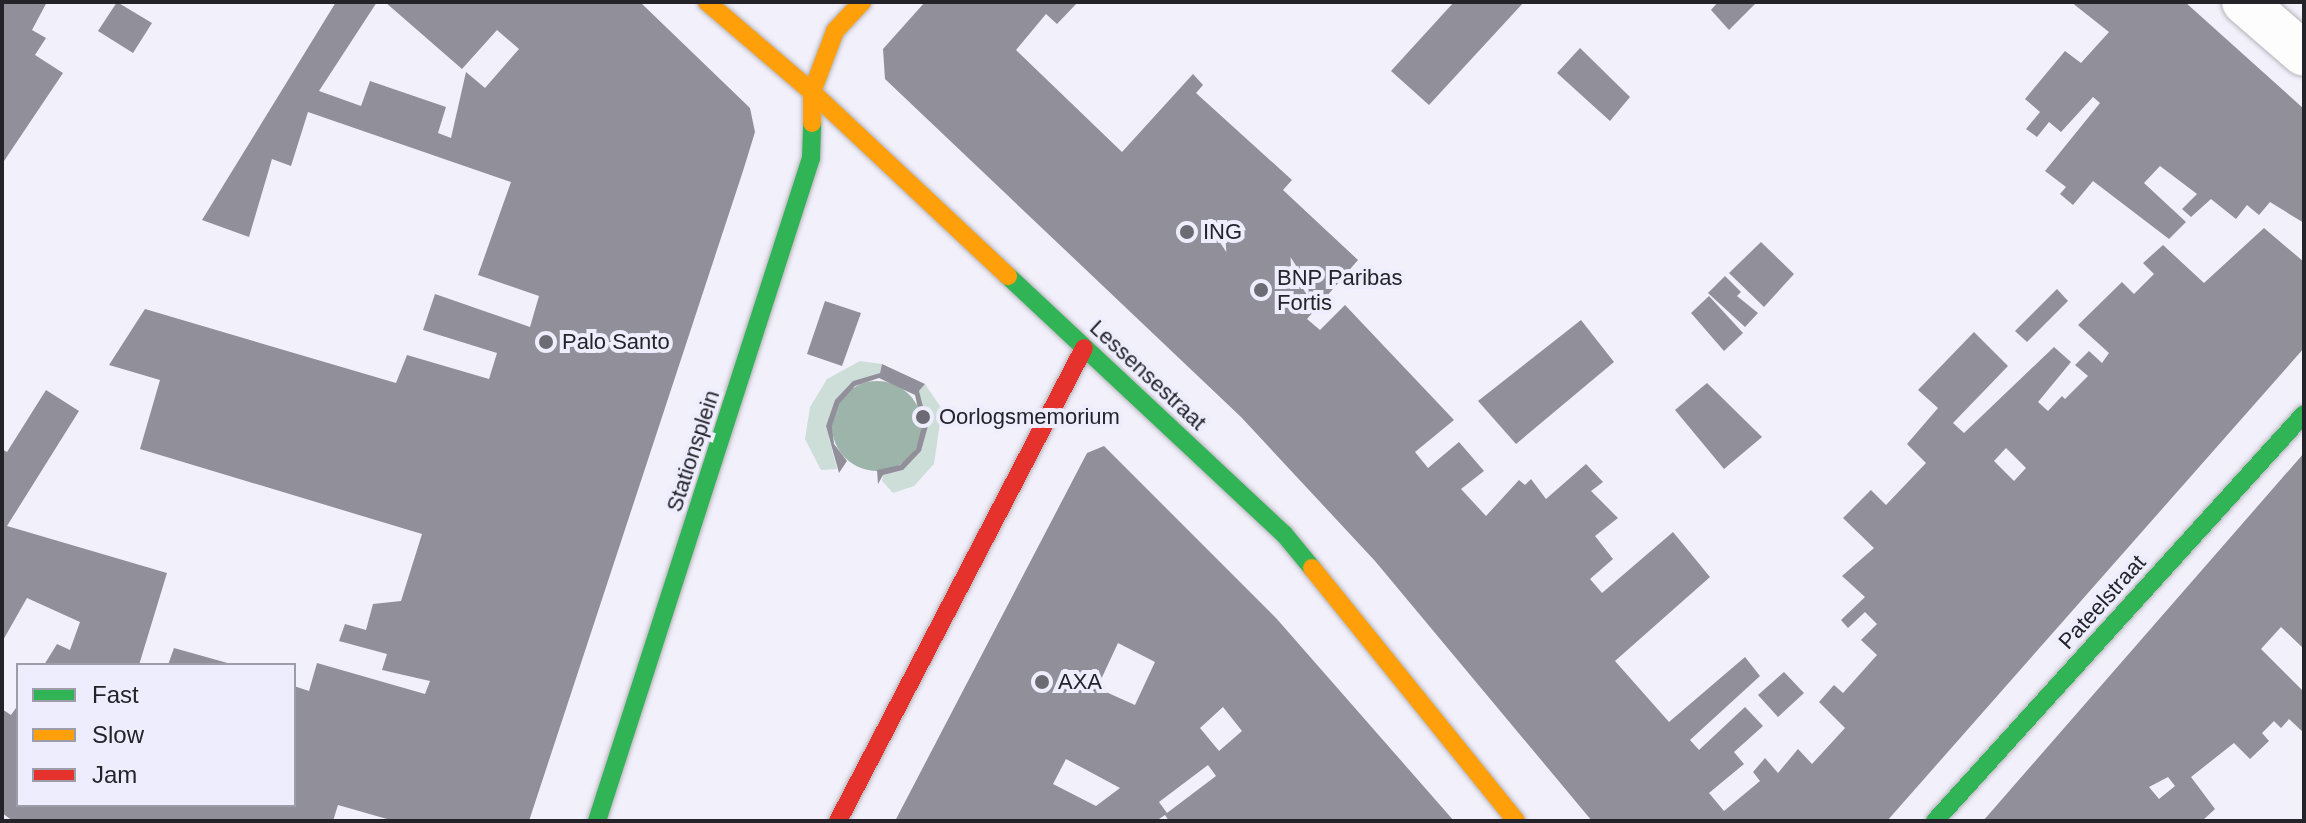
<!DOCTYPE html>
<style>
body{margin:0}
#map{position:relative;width:2306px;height:823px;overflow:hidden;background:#f2f0fa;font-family:Helvetica,sans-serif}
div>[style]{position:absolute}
.green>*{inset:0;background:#cdded8}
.water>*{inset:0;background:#9db4aa}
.round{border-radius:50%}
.building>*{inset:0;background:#91909a}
.roads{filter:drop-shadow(0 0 2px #b3b2ba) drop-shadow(0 0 2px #b3b2ba)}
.street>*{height:44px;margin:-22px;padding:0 22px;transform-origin:22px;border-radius:22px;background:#fdfdfe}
.fast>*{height:18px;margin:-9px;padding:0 9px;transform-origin:9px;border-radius:9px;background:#30b455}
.slow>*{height:18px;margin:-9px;padding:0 9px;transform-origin:9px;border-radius:9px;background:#ff9f0a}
.jam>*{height:18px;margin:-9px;padding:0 9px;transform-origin:9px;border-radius:9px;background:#e5322d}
.dots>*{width:22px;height:22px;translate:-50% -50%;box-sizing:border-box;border:4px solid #eeedfd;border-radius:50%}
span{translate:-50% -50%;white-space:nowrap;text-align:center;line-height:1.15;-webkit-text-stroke:8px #eeedfd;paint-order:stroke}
.poi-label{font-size:22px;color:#24232a}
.left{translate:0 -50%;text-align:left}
.street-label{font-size:22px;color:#24232a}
.frame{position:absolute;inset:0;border:4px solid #24232a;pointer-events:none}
.legend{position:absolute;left:16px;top:663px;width:280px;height:144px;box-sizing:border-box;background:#eeedfd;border:2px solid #9d9ca9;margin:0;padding:10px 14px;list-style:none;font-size:24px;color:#24232a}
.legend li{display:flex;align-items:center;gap:16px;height:40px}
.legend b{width:40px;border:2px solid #9d9ca9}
</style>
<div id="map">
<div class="green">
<div style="clip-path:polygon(860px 361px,882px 364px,880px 373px,853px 381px,826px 426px,837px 469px,821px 470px,805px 439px,810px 407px,827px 379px)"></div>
<div style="clip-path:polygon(925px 384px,942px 409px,934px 464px,914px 486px,893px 493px,882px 481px,883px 475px,903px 470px,919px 391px)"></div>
</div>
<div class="water">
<div class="round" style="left:832px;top:381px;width:90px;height:90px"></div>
</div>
<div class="building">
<div style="clip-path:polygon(2px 2px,47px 2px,32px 30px,46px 38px,35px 55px,63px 73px,2px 164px)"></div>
<div style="clip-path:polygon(117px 2px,152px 23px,133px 53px,98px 31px)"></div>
<div style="clip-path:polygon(336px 2px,377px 2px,319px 91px,361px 106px,370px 81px,446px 107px,438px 133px,451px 138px,466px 72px,485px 88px,519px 49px,497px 30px,462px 69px,385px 2px,640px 2px,750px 108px,755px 132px,743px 171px,529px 821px,394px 821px,338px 805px,333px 821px,13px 821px,2px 813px,2px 709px,11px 715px,18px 705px,18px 805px,294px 805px,294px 686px,309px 691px,317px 663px,425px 694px,430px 681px,382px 670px,387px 654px,339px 641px,345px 624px,366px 630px,373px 604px,401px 601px,422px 534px,140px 449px,160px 380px,109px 365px,145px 309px,396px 383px,407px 355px,489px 379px,497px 353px,423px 330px,435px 294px,530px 327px,539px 296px,478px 275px,511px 182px,308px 112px,291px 166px,272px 159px,249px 237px,202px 220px)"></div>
<div style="clip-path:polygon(evenodd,925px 2px,1078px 2px,1057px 24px,1046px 14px,1016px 50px,1122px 152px,1193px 74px,1203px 85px,1196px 93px,1292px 180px,1283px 190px,1358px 260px,1307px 319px,1320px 330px,1345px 305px,1454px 420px,1415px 452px,1428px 468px,1459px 442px,1484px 471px,1461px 489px,1486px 516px,1519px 480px,1525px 485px,1531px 479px,1546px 499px,1586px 464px,1603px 482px,1591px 491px,1618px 518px,1595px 536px,1613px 559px,1590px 579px,1602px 593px,1673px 532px,1710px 577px,1615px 661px,1669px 722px,1745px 657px,1760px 676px,1690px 740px,1699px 750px,1745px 707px,1763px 726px,1734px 752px,1744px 764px,1709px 793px,1724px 811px,1760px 781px,1753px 772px,1765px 758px,1778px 773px,1798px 749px,1812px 764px,1845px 728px,1819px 702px,1834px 685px,1843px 693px,1877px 655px,1861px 640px,1877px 624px,1865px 612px,1848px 628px,1841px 620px,1865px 597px,1842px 576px,1874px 548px,1843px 518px,1871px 490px,1886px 505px,1926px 463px,1907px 444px,1938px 408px,1918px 390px,1974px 332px,2008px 366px,1953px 423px,1964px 433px,2054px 347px,2071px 362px,2038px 402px,2048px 411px,2062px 396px,2065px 399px,2088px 376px,2075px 365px,2089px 351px,2102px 363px,2109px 353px,2078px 325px,2122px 282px,2134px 294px,2154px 274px,2143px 263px,2163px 245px,2204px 283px,2264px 228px,2304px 262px,2304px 348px,1887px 821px,1592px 821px,1375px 561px,1241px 417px,885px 79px,883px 49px,925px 2px,2006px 448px,2026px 468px,2014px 481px,1994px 461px,2006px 448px)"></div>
<div style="clip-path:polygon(1454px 2px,1524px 2px,1429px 105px,1391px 71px)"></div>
<div style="clip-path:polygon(1718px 2px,1757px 2px,1729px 30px,1711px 10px)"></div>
<div style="clip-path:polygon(2071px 2px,2185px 2px,2304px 109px,2304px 223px,2270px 202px,2259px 215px,2247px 205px,2236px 219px,2211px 199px,2191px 217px,2182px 209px,2197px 194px,2160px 166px,2144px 183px,2186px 222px,2169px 239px,2093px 181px,2073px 205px,2060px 194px,2066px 187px,2045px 171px,2100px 103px,2093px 97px,2061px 132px,2049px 122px,2037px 137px,2026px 129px,2040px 112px,2025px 99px,2065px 51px,2081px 63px,2109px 32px)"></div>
<div style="clip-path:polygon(1580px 48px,1630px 97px,1610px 121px,1557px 73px)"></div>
<div style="clip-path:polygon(1761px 242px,1794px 274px,1764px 307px,1729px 273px)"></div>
<div style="clip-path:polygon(1725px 276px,1741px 292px,1737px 296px,1758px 313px,1745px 327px,1708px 293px)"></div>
<div style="clip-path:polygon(2057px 289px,2068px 301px,2027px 342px,2015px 331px)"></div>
<div style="clip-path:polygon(1709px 296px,1743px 333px,1724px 351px,1691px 313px)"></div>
<div style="clip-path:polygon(825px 301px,861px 313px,842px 366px,807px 354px)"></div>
<div style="clip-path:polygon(1581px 320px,1614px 362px,1516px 444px,1478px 401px)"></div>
<div style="clip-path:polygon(882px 364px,925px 384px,919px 391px,928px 426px,921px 451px,903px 470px,883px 475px,878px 484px,877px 470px,900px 465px,916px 449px,922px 426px,915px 395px,879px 378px,855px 386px,839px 404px,832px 426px,834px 444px,847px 461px,839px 473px,826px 426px,835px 400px,853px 381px,880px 373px)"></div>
<div style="clip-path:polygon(1707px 383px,1762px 437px,1724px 469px,1675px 410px)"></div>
<div style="clip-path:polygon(46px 390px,79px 411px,7px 526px,167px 573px,139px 665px,44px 665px,57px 644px,70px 650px,80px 622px,27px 598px,2px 642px,2px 449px,7px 452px)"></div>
<div style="clip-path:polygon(evenodd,1104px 446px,1276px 618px,1454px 821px,1169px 821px,1165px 815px,1156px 821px,895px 821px,1087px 453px,1104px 446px,1118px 643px,1155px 662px,1135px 705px,1097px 688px,1118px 643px,1104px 446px,1223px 707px,1242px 731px,1219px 751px,1200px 728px,1223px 707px,1104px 446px,1066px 759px,1120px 788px,1096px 806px,1053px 784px,1066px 759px,1104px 446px,1208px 765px,1216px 776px,1167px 813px,1159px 802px,1208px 765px)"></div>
<div style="clip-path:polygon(evenodd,2304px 453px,2304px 649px,2281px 627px,2261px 649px,2304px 692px,2304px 733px,2289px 719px,2281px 728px,2274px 721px,2262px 733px,2269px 741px,2250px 759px,2234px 743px,2191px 777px,2215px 809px,2202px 821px,1983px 821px,2304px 453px,2168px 777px,2175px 786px,2159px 799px,2149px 787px,2168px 777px)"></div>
<div style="clip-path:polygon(174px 648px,231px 664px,231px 665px,168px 665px)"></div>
<div style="clip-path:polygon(1784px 672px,1804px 693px,1778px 717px,1758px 695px)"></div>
</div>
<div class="roads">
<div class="street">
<div style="left:2244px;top:2px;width:79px;rotate:40.9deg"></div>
</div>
<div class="fast">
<div style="left:1008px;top:276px;width:378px;rotate:43.1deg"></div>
<div style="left:1284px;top:534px;width:44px;rotate:50.5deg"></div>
<div style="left:597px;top:821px;width:697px;rotate:-72.11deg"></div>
<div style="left:811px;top:158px;width:35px;rotate:-88deg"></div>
<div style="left:1935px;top:821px;width:549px;rotate:-47.8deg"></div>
</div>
<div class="slow">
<div style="left:707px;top:2px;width:138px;rotate:40.6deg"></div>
<div style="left:812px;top:92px;width:269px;rotate:43.2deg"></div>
<div style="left:812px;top:123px;width:31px;rotate:-90deg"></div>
<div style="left:812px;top:92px;width:65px;rotate:-69.3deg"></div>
<div style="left:835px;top:31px;width:40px;rotate:-47deg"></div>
<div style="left:1312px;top:568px;width:325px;rotate:51.1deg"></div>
</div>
<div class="jam">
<div style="left:838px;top:821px;width:533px;rotate:-62.52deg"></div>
</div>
</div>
<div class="dots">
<div style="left:1187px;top:232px;background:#6c6b73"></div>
<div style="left:1261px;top:290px;background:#6c6b73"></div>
<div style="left:546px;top:342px;background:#6c6b73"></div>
<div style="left:923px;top:417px;background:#6c6b73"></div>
<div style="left:1042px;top:682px;background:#6c6b73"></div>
</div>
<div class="poi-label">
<span class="left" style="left:1203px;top:232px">ING</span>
<span class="left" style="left:1277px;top:290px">BNP Paribas<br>Fortis</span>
<span class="left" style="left:562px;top:342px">Palo Santo</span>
<span class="left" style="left:939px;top:417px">Oorlogsmemorium</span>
<span class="left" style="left:1058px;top:682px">AXA</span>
</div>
<div class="street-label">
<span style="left:1148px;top:375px;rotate:43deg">Lessensestraat</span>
<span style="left:693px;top:451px;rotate:-72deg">Stationsplein</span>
<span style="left:2102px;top:602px;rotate:-48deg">Pateelstraat</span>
</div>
<div class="frame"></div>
<ul class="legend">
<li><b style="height:10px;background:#30b455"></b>Fast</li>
<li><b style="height:10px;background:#ff9f0a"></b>Slow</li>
<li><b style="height:10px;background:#e5322d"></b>Jam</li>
</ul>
</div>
